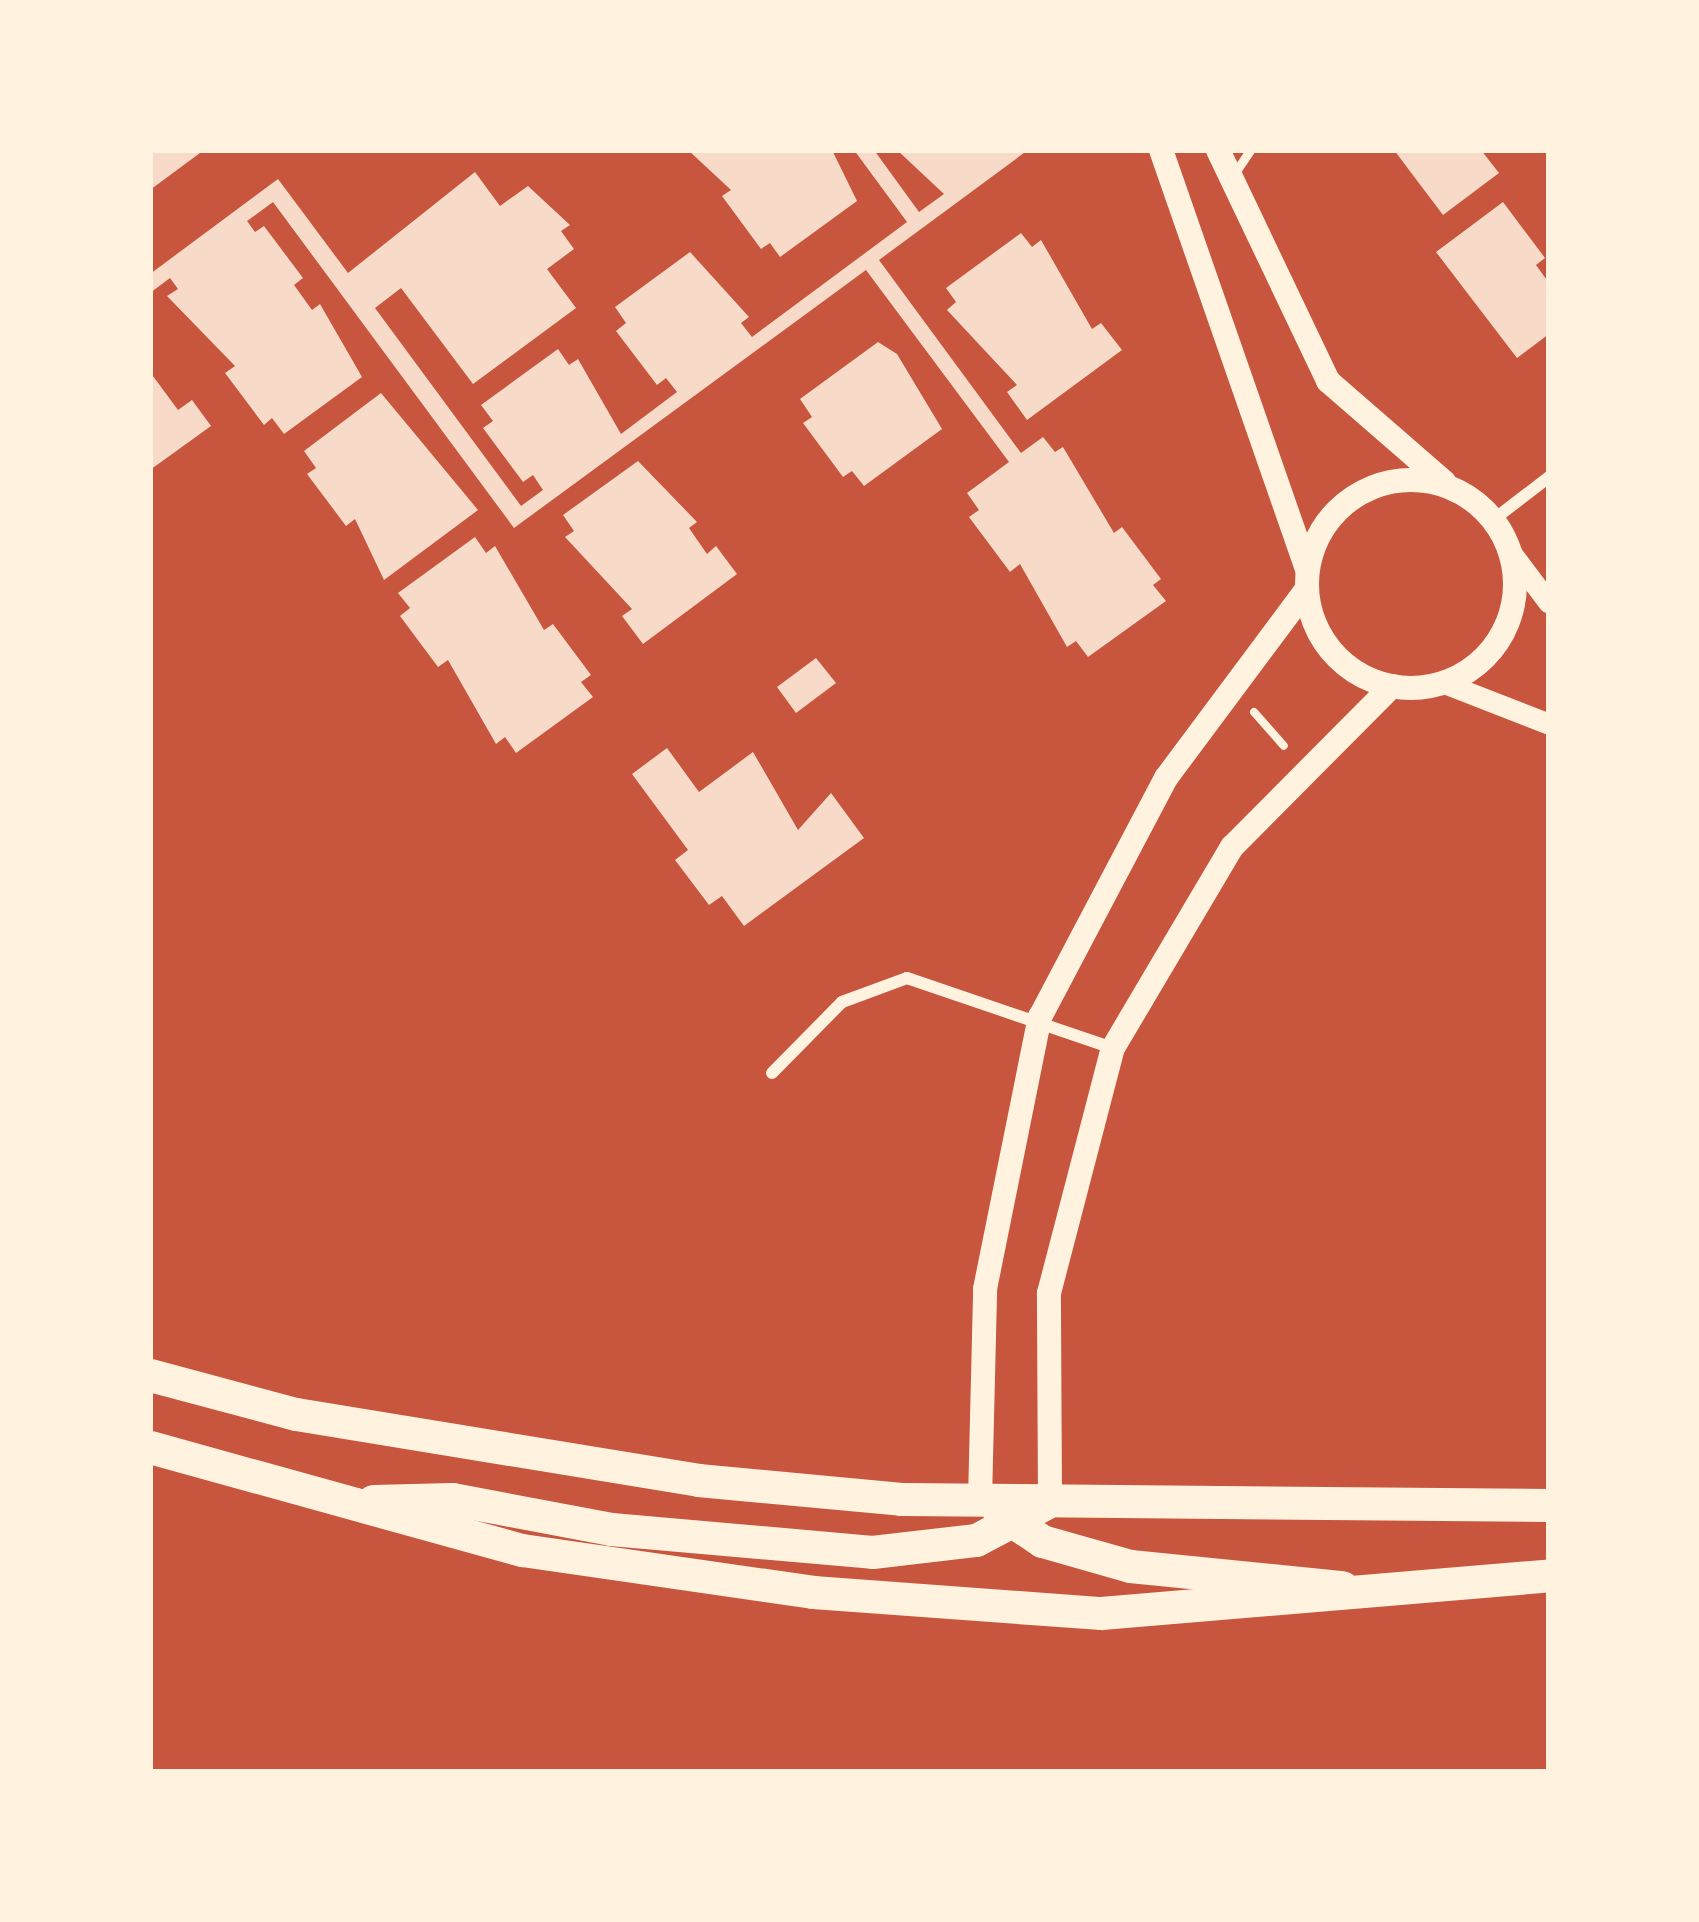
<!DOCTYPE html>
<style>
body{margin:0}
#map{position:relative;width:1699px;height:1922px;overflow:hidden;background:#c8553d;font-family:"Fira Sans Condensed",sans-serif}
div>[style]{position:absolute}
.building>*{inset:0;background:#f7dbc8}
.path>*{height:8px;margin:-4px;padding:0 4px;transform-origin:4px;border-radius:4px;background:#fff3e0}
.service>*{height:9px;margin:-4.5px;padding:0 4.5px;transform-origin:4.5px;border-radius:4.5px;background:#fff3e0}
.minor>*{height:12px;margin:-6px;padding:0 6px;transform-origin:6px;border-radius:6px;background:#fff3e0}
.tertiary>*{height:21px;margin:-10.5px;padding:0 10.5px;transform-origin:10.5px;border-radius:10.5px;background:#fff3e0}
.secondary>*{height:24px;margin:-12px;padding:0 12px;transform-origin:12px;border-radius:12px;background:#fff3e0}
.secondary>.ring{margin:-12px;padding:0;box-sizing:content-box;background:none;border:24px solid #fff3e0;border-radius:50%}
.trunk>*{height:33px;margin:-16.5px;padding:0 16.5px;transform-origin:16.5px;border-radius:16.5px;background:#fff3e0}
span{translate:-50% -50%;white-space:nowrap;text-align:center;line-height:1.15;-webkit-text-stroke:10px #fff3e0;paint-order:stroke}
.frame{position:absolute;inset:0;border:153px solid #fff3e0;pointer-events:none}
</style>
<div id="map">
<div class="building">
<div style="clip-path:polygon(150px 150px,204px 150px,150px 190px)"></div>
<div style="clip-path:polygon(688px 150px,832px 150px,857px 201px,780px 257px,770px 243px,761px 249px,722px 196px,731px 190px)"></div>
<div style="clip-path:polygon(854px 150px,874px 150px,919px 212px,944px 194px,897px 150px,1028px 150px,879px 260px,1021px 453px,1043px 437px,1055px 452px,1063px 447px,1114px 533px,1122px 527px,1161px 579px,1153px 585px,1166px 601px,1088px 657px,1076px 641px,1067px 647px,1020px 564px,1010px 572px,969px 517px,979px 510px,967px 493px,1009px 462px,866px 270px,514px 528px,273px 202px,247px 221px,255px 232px,264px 226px,303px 278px,294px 285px,312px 310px,320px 304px,362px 377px,284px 434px,272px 418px,264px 425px,225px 373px,235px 366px,167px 296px,178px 289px,170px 278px,150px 293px,150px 274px,278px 179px,348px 273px,475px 172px,500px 206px,528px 186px,570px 225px,561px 231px,574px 249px,547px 269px,576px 308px,473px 384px,401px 288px,375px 308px,521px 506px,543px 490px,533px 475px,523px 482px,483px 428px,493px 421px,481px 405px,558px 349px,569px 365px,578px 359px,621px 434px,677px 392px,666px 378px,657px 385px,616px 331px,626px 323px,615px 307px,690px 252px,749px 317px,741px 323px,752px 337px,907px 222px)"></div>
<div style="clip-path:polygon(1394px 150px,1481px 150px,1499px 173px,1443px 215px)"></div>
<div style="clip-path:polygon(1503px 202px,1545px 258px,1536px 265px,1549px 283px,1549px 334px,1517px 358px,1436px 252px)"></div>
<div style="clip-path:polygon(1021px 233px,1032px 247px,1041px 240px,1092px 329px,1101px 323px,1122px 350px,1027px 420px,1007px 392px,1017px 385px,947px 310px,956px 302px,946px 288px)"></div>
<div style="clip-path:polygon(878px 342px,897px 354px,942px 429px,864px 486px,852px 471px,843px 477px,803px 423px,812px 417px,800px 399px)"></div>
<div style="clip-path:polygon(150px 372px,178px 410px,192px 400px,211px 426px,150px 470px)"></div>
<div style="clip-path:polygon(381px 393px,478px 510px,384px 580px,355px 519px,346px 526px,307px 474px,316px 468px,304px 451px)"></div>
<div style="clip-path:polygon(638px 461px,697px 522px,689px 528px,707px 554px,716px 546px,737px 574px,643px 644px,622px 616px,632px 609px,565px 537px,574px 531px,563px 515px)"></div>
<div style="clip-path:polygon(475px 537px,486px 553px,495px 546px,544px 630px,553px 624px,591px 675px,581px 682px,593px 697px,516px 753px,505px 737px,496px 744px,448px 660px,438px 667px,400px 616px,410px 608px,398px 593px)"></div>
<div style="clip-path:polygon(816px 658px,836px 683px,796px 713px,777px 687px)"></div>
<div style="clip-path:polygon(667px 748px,699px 792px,753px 752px,798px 830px,831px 793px,864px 838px,744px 926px,722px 896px,709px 905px,675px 860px,688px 850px,632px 774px)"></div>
</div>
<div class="path">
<div style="left:1254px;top:712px;width:45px;rotate:48.6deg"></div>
</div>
<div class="service">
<div style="left:1234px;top:174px;width:29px;rotate:-56deg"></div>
</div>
<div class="minor">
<div style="left:1493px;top:520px;width:71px;rotate:-37.5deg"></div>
<div style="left:772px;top:1073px;width:100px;rotate:-45.4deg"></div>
<div style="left:842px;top:1002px;width:69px;rotate:-20.3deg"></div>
<div style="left:907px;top:978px;width:218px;rotate:18.8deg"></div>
</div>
<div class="tertiary">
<div style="left:1509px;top:550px;width:66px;rotate:53deg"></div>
<div style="left:1444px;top:683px;width:113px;rotate:21.3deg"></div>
</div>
<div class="secondary">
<div style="left:1161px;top:150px;width:444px;rotate:70.8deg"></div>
<div style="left:1218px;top:150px;width:256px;rotate:64.5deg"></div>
<div style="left:1328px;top:381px;width:154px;rotate:41deg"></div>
<div class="ring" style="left:1307px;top:480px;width:184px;height:184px"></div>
<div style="left:980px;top:1500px;width:211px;rotate:-88.6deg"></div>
<div style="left:985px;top:1289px;width:278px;rotate:-78.6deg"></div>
<div style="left:1040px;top:1017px;width:270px;rotate:-62.2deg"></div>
<div style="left:1166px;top:778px;width:236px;rotate:-53.3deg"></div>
<div style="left:1050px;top:1501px;width:208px;rotate:-90.3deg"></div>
<div style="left:1049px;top:1293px;width:253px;rotate:-75.4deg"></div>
<div style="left:1113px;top:1048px;width:234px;rotate:-59.4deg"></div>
<div style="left:1232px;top:847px;width:227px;rotate:-45.2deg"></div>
</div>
<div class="trunk">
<div style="left:150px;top:1375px;width:151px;rotate:15deg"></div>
<div style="left:296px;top:1414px;width:407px;rotate:9.3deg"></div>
<div style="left:698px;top:1480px;width:204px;rotate:5.3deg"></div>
<div style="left:901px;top:1499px;width:648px;rotate:0.53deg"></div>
<div style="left:150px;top:1447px;width:386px;rotate:15.5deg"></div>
<div style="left:522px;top:1550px;width:294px;rotate:8.2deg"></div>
<div style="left:813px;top:1592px;width:289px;rotate:4.2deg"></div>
<div style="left:1101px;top:1613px;width:450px;rotate:-4.8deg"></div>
<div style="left:373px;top:1501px;width:79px;rotate:-1.5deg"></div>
<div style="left:452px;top:1499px;width:162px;rotate:10.7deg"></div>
<div style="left:611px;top:1529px;width:262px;rotate:5deg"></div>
<div style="left:872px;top:1552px;width:105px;rotate:-6.6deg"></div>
<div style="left:976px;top:1540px;width:79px;rotate:-27.9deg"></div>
<div style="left:999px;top:1512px;width:52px;rotate:34deg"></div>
<div style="left:1042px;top:1541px;width:91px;rotate:15.9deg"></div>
<div style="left:1130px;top:1566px;width:213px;rotate:5.7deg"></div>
</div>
<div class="frame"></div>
</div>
